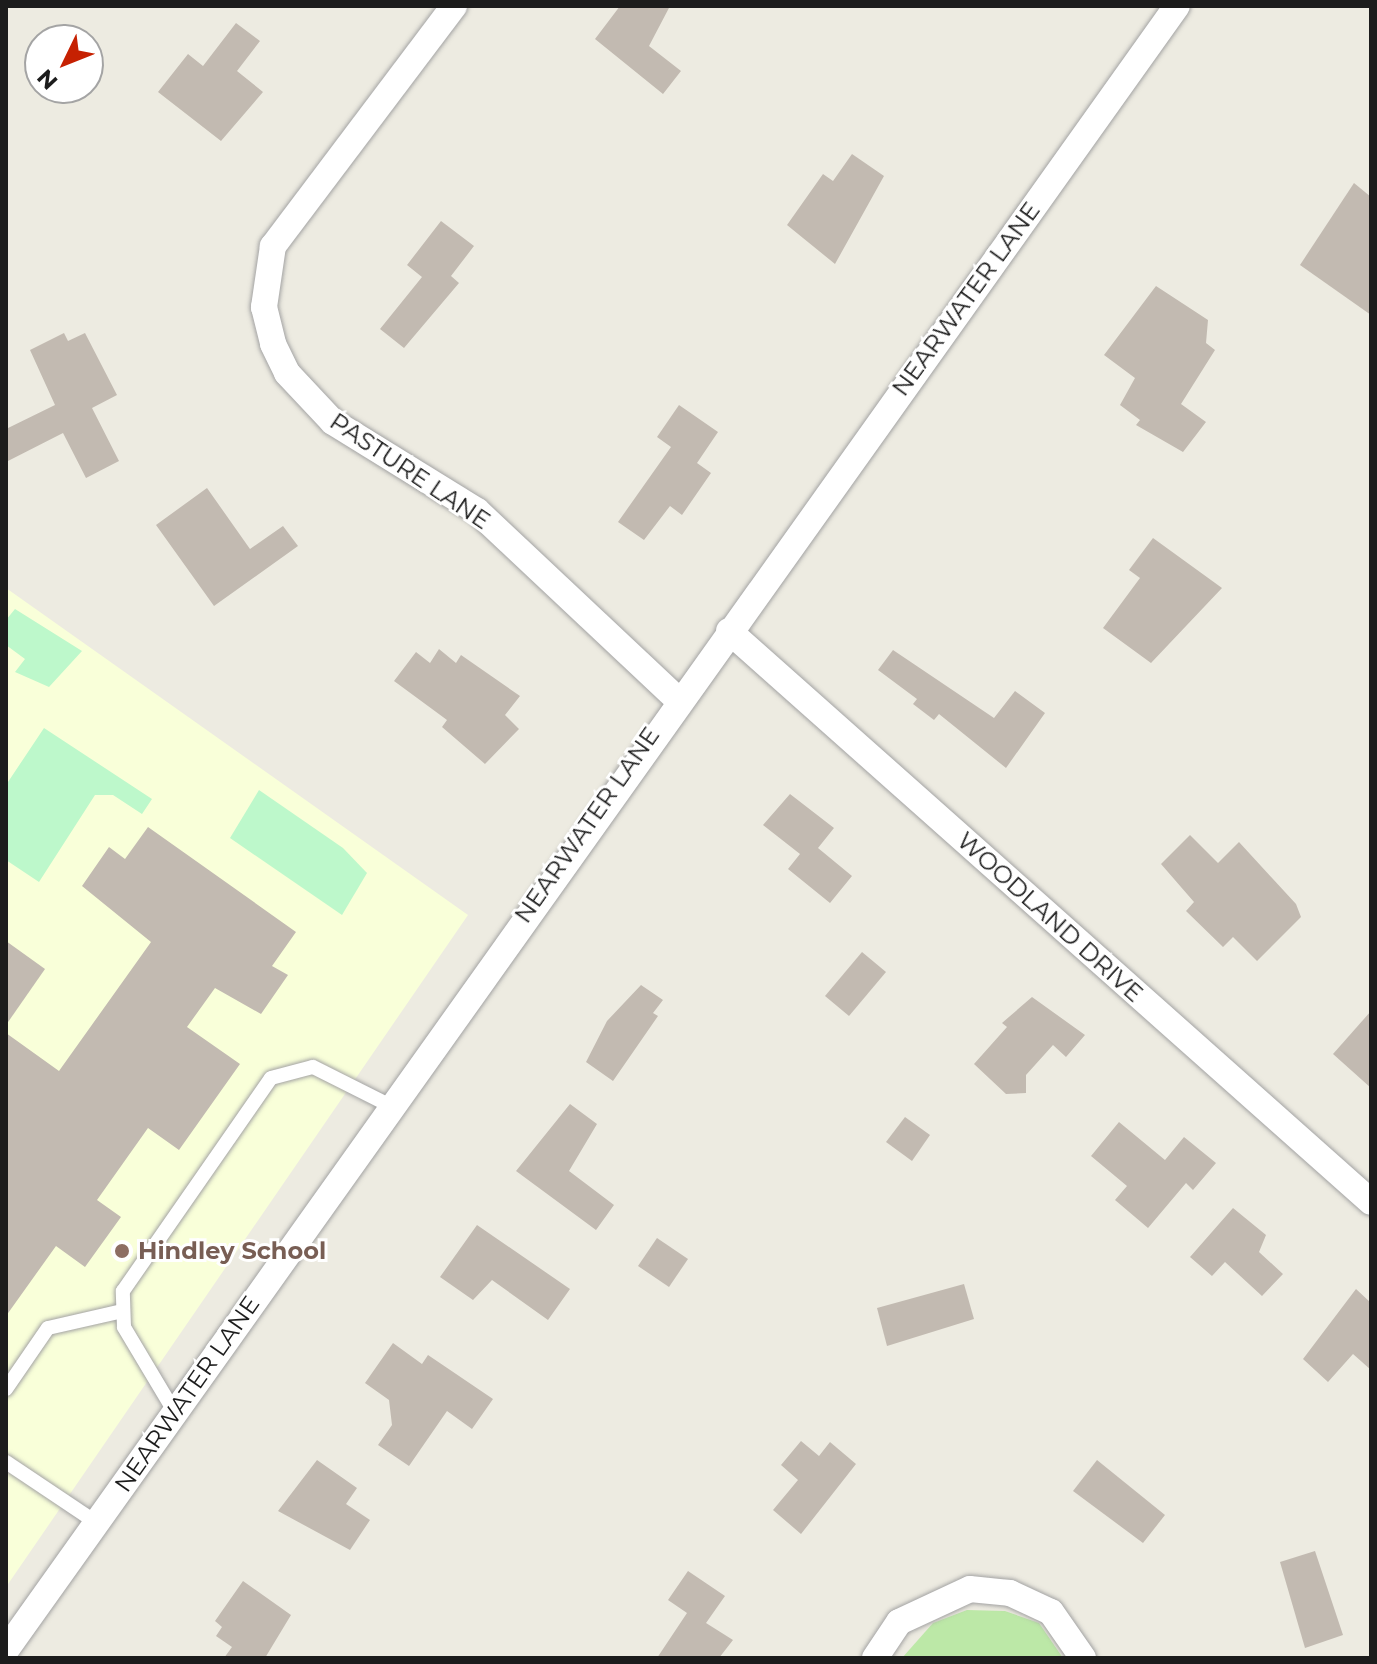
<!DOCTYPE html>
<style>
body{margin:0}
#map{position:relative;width:1377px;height:1664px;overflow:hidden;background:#edebe1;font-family:Montserrat,sans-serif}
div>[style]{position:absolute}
.education>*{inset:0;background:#f9ffd9}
.grass>*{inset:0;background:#bce8a7}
.park>*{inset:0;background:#bdf8cb}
.building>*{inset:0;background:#c2bab1}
.roads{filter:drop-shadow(0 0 2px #a3a3a3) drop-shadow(0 0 2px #a3a3a3)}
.service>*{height:14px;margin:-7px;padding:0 7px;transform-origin:7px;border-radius:7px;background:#fff}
.minor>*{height:26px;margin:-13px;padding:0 13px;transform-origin:13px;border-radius:13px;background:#fff}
.dots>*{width:22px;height:22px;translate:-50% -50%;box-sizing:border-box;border:4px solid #fff;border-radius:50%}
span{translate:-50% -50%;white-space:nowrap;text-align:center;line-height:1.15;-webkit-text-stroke:6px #fff;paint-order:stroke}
.street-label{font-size:24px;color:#1c1c1c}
.education-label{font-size:24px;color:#785e54;font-weight:700}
.left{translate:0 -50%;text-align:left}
.frame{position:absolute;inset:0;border:8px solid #1c1c1c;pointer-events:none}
.north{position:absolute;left:24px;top:24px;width:80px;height:80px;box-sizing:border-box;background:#fff;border:2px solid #a4a4a4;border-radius:50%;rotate:227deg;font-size:22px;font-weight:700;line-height:32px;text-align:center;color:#1c1c1c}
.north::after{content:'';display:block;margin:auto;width:28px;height:36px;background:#c62102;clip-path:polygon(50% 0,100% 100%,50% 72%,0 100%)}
</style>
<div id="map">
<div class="education">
<div style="clip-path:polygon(6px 588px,468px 915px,6px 1587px)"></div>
</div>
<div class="grass">
<div style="clip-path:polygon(967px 1610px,1005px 1611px,1039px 1623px,1063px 1658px,902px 1658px,933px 1623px)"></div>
</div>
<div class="park">
<div style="clip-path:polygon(15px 609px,82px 651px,49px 687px,15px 672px,25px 659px,6px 645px,6px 620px)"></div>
<div style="clip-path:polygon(44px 728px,152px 799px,142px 814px,113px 795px,95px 795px,39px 882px,6px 860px,6px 785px)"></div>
<div style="clip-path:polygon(259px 790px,343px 848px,367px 873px,342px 915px,230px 838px)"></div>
</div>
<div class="building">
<div style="clip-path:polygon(620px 6px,670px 6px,649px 46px,681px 71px,663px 94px,595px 39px)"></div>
<div style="clip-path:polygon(236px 23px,260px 41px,237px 71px,263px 92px,221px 141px,158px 92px,188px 54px,203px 66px)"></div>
<div style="clip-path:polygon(852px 154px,884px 176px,835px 264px,787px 225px,823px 174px,833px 181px)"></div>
<div style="clip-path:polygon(1354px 183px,1371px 197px,1371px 315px,1300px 265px)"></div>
<div style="clip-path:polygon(441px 221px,474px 246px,451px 276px,459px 283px,404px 348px,380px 329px,422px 277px,407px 265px)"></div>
<div style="clip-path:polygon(1156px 286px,1208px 320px,1206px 343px,1215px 350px,1181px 404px,1206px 422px,1183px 452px,1136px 425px,1140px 420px,1120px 405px,1135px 378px,1104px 355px)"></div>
<div style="clip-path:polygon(64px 333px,68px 341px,85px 333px,117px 395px,92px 408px,119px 461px,86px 478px,63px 433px,6px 462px,6px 429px,55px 405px,30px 350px)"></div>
<div style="clip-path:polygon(679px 405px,718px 432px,697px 463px,711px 473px,682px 515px,670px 506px,644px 540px,618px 522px,671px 447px,657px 437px)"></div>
<div style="clip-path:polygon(207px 488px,250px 549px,283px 526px,298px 546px,214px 606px,156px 525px)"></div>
<div style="clip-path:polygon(1153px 538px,1222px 588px,1151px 663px,1103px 628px,1140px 578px,1129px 570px)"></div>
<div style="clip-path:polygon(439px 649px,456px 663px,461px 655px,520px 696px,505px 715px,519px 729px,485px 764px,442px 727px,447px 720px,394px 681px,416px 652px,430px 663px)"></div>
<div style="clip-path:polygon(893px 650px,994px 718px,1015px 691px,1045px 713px,1006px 768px,939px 714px,934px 720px,913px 704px,917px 699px,878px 670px)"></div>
<div style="clip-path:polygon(790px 794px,834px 828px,818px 848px,852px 876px,830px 903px,788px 869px,800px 854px,763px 825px)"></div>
<div style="clip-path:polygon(148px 827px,296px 932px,272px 966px,288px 975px,261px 1014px,215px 988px,187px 1027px,240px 1064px,179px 1150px,148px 1128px,97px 1200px,121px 1217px,85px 1267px,56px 1246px,6px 1316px,6px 1033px,59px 1071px,151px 942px,82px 886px,109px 847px,125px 859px)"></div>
<div style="clip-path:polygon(1190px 835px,1218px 863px,1239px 842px,1296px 904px,1301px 917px,1257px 961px,1233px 937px,1223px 947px,1186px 911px,1194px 902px,1161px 864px)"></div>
<div style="clip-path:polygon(6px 941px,45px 969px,6px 1025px)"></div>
<div style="clip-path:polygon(862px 952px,886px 972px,849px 1016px,825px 996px)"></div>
<div style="clip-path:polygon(641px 985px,663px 1000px,653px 1013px,658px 1016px,613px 1081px,586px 1062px,607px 1021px)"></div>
<div style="clip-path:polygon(1032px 997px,1085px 1035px,1066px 1057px,1053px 1045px,1026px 1075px,1026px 1093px,1006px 1094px,974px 1064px,1007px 1027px,1002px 1023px)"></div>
<div style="clip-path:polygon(1371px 1011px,1371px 1088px,1333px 1054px)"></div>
<div style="clip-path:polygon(570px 1104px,597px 1124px,569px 1171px,614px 1205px,596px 1230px,516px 1171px)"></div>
<div style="clip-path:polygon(905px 1117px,930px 1135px,912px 1161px,886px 1142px)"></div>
<div style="clip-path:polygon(1119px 1122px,1165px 1160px,1184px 1137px,1216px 1163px,1193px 1190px,1186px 1183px,1148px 1228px,1115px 1200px,1127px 1186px,1091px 1156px)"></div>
<div style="clip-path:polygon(1233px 1208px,1266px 1235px,1259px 1252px,1283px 1274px,1262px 1296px,1225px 1262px,1212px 1276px,1190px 1257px)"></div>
<div style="clip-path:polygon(477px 1225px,570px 1289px,548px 1320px,492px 1280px,473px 1300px,440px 1277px)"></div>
<div style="clip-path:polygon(657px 1238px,688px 1259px,669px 1287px,638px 1266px)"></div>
<div style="clip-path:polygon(964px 1284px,974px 1319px,887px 1346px,877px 1308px)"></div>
<div style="clip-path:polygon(1356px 1289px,1371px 1303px,1371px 1370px,1353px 1354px,1328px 1382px,1303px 1359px)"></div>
<div style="clip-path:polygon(393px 1343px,422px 1364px,428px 1355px,493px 1399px,472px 1429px,447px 1411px,409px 1466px,378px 1445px,392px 1425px,389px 1400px,365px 1383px)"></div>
<div style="clip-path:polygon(801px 1441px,819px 1456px,830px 1442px,856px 1464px,801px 1534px,773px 1510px,798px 1480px,781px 1465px)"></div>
<div style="clip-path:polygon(317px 1460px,357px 1488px,346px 1504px,370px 1520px,350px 1550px,278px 1511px)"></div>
<div style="clip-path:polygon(1097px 1460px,1165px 1515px,1143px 1543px,1073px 1491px)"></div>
<div style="clip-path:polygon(1315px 1551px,1343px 1635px,1305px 1648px,1280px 1562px)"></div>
<div style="clip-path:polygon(688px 1571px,725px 1596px,706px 1623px,733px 1640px,719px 1658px,657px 1658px,687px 1613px,668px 1600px)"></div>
<div style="clip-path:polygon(243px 1581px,291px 1615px,265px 1658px,224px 1658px,232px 1647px,216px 1636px,222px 1627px,215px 1621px)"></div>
</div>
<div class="roads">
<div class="service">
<div style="left:6px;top:1389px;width:74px;rotate:-55.5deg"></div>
<div style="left:48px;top:1328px;width:77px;rotate:-12.8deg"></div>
<div style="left:174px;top:1411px;width:98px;rotate:-120.8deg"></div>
<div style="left:124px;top:1327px;width:36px;rotate:-92deg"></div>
<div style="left:123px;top:1291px;width:259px;rotate:-55.2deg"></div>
<div style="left:271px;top:1078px;width:43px;rotate:-14.7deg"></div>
<div style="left:313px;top:1067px;width:85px;rotate:26.6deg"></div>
<div style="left:6px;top:1462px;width:110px;rotate:33.8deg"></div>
</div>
<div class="minor">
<div style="left:454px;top:6px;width:301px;rotate:127deg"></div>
<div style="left:273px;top:246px;width:62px;rotate:98.4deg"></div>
<div style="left:264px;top:307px;width:38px;rotate:76deg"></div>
<div style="left:273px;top:344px;width:32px;rotate:64deg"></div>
<div style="left:287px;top:373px;width:67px;rotate:46.8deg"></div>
<div style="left:333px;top:422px;width:169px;rotate:31.7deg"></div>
<div style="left:477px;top:511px;width:274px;rotate:43.2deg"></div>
<div style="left:729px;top:631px;width:859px;rotate:41.65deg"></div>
<div style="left:6px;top:1650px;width:2018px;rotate:-54.54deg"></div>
<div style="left:875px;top:1658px;width:43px;rotate:-56.3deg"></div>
<div style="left:899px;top:1622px;width:78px;rotate:-24.9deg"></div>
<div style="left:970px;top:1589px;width:40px;rotate:5.7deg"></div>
<div style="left:1010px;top:1593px;width:45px;rotate:24.9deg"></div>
<div style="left:1051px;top:1612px;width:56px;rotate:55.2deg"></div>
</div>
</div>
<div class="dots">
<div style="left:122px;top:1251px;background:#8d6e63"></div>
</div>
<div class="street-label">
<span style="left:966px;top:299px;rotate:-54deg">NEARWATER LANE</span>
<span style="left:410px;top:471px;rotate:34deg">PASTURE LANE</span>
<span style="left:587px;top:825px;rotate:-55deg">NEARWATER LANE</span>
<span style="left:1050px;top:917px;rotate:42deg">WOODLAND DRIVE</span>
<span style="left:187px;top:1394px;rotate:-55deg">NEARWATER LANE</span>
</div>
<div class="education-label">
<span class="left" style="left:138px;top:1251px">Hindley School</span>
</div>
<div class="frame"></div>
<div class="north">N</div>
</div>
